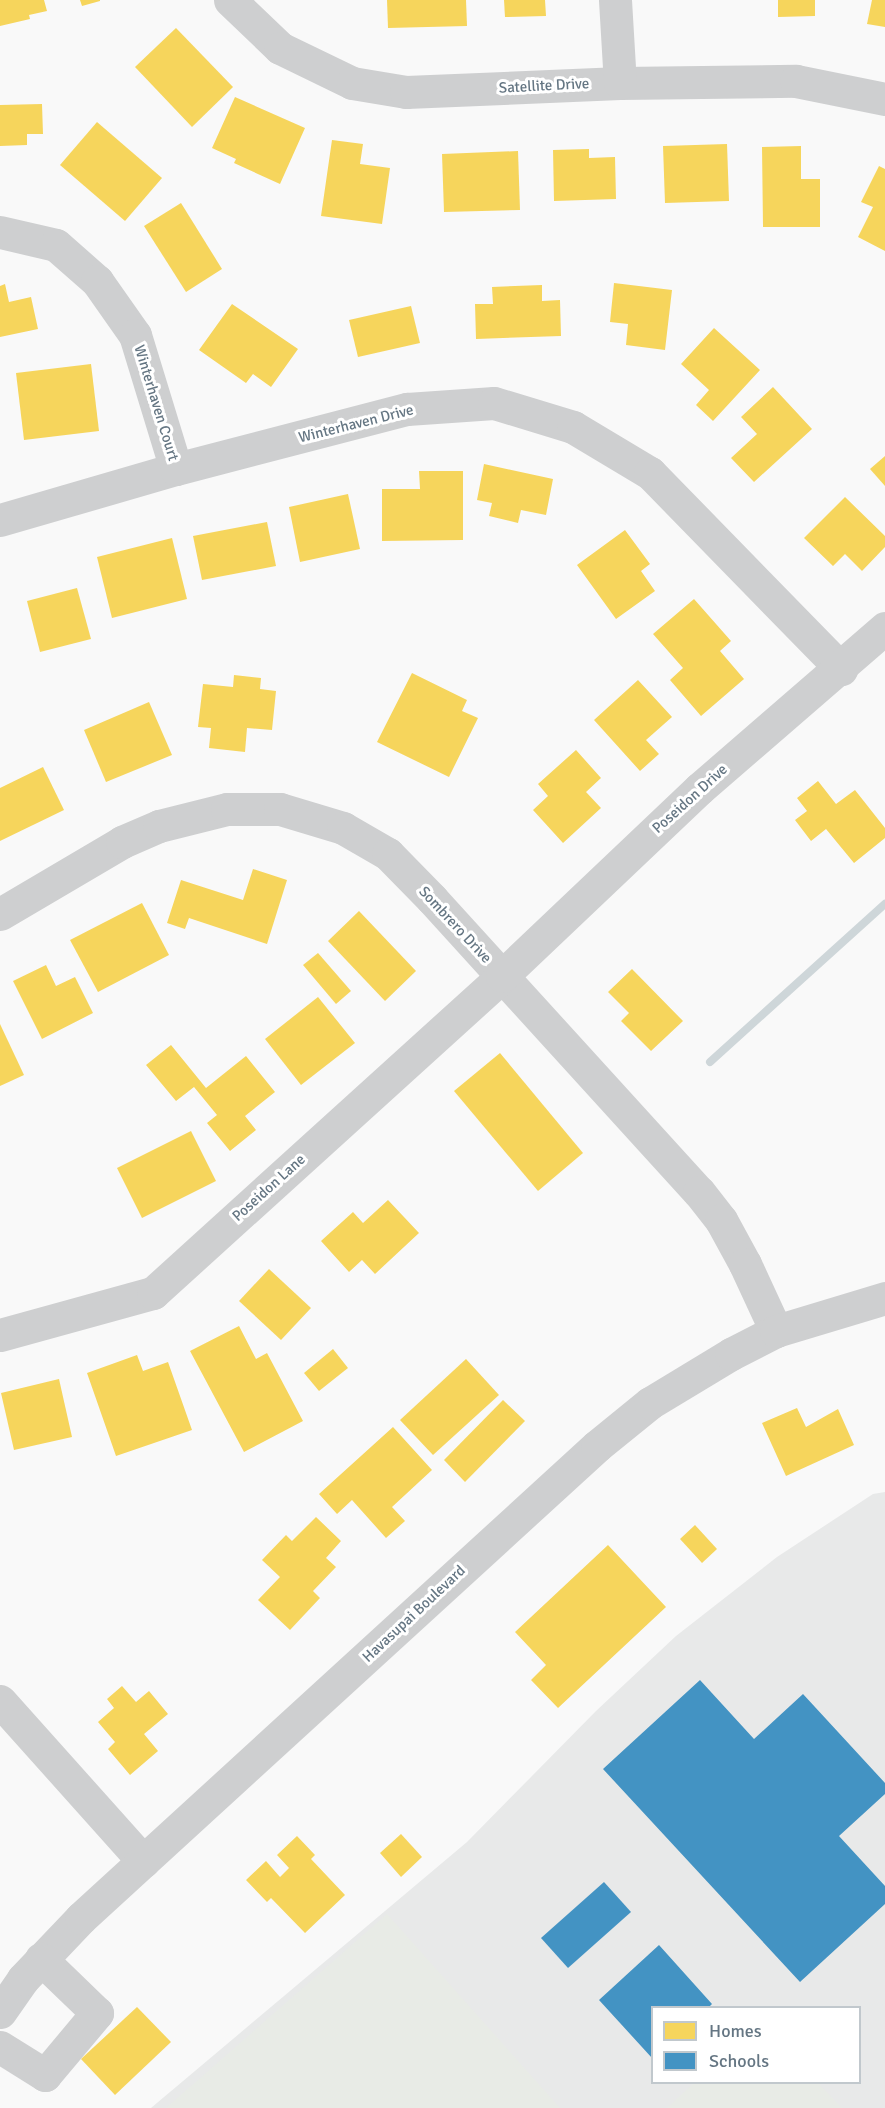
<!DOCTYPE html>
<style>
body{margin:0}
#map{position:relative;width:885px;height:2108px;overflow:hidden;background:#f9f9f9;font-family:Signika,sans-serif}
div>[style]{position:absolute}
.built>*{inset:0;background:#e8e9e9}
.green>*{inset:0;background:#e8ebe6}
.homes>*{inset:0;background:#f6d55c}
.schools>*{inset:0;background:#4393c3}
.stream>*{height:8px;margin:-4px;padding:0 4px;transform-origin:4px;border-radius:4px;background:#ced6d9}
.minor>*{height:33px;margin:-16.5px;padding:0 16.5px;transform-origin:16.5px;border-radius:16.5px;background:#cecfd0}
span{translate:-50% -50%;white-space:nowrap;text-align:center;line-height:1.15;-webkit-text-stroke:6px #fff;paint-order:stroke}
.street-label{font-size:15px;color:#657683}
.legend{position:absolute;left:651px;top:2006px;width:210px;height:78px;box-sizing:border-box;background:#fff;border:2px solid #c1c8cd;margin:0;padding:8px 10px;list-style:none;font-size:18px;color:#657683}
.legend li{display:flex;align-items:center;gap:12px;height:30px}
.legend b{width:30px;border:2px solid #c1c8cd}
</style>
<div id="map">
<div class="built">
<div style="clip-path:polygon(evenodd,885px 1492px,885px 2108px,151px 2108px,467px 1842px,596px 1711px,676px 1636px,777px 1557px,873px 1494px,885px 1492px,652px 2008px,860px 2008px,860px 2082px,652px 2082px,652px 2008px)"></div>
</div>
<div class="green">
<div style="clip-path:polygon(387px 1914px,560px 2108px,166px 2108px)"></div>
<div style="clip-path:polygon(695px 2082px,818px 2083px,842px 2108px,667px 2108px)"></div>
</div>
<div class="homes">
<div style="clip-path:polygon(0 0,44px 0,47px 11px,29px 15px,30px 19px,0 26px)"></div>
<div style="clip-path:polygon(80px 0,100px 0,100px 1px,82px 6px)"></div>
<div style="clip-path:polygon(387px 0,466px 0,467px 26px,388px 28px)"></div>
<div style="clip-path:polygon(504px 0,545px 0,546px 16px,505px 17px)"></div>
<div style="clip-path:polygon(778px 0,815px 0,815px 16px,778px 17px)"></div>
<div style="clip-path:polygon(872px 0,885px 0,885px 27px,867px 24px)"></div>
<div style="clip-path:polygon(176px 28px,233px 87px,192px 127px,135px 67px)"></div>
<div style="clip-path:polygon(235px 97px,305px 128px,280px 184px,234px 163px,236px 159px,212px 148px)"></div>
<div style="clip-path:polygon(42px 104px,43px 134px,27px 134px,27px 145px,0 146px,0 105px)"></div>
<div style="clip-path:polygon(97px 122px,162px 178px,125px 221px,60px 165px)"></div>
<div style="clip-path:polygon(332px 140px,363px 144px,360px 164px,390px 168px,382px 224px,321px 216px)"></div>
<div style="clip-path:polygon(727px 144px,729px 201px,665px 203px,663px 146px)"></div>
<div style="clip-path:polygon(801px 146px,801px 179px,820px 179px,820px 227px,763px 227px,762px 147px)"></div>
<div style="clip-path:polygon(589px 149px,589px 158px,615px 157px,616px 199px,554px 201px,553px 150px)"></div>
<div style="clip-path:polygon(518px 151px,520px 210px,444px 212px,442px 154px)"></div>
<div style="clip-path:polygon(879px 166px,885px 169px,885px 251px,858px 237px,873px 207px,861px 202px)"></div>
<div style="clip-path:polygon(181px 203px,222px 269px,186px 292px,144px 226px)"></div>
<div style="clip-path:polygon(614px 283px,672px 290px,665px 350px,626px 345px,628px 324px,610px 322px)"></div>
<div style="clip-path:polygon(5px 284px,9px 302px,31px 297px,38px 329px,0 337px,0 286px)"></div>
<div style="clip-path:polygon(542px 285px,542px 301px,560px 300px,561px 336px,476px 339px,475px 304px,493px 304px,492px 287px)"></div>
<div style="clip-path:polygon(232px 304px,298px 349px,271px 387px,253px 374px,246px 383px,199px 350px)"></div>
<div style="clip-path:polygon(411px 306px,420px 343px,358px 357px,349px 320px)"></div>
<div style="clip-path:polygon(714px 328px,760px 370px,713px 421px,696px 405px,709px 390px,681px 364px)"></div>
<div style="clip-path:polygon(91px 364px,99px 431px,24px 440px,16px 373px)"></div>
<div style="clip-path:polygon(773px 387px,812px 429px,754px 482px,731px 458px,757px 434px,741px 417px)"></div>
<div style="clip-path:polygon(885px 456px,885px 486px,870px 469px)"></div>
<div style="clip-path:polygon(484px 464px,553px 479px,546px 515px,521px 510px,518px 523px,489px 516px,492px 503px,477px 500px)"></div>
<div style="clip-path:polygon(419px 471px,463px 471px,463px 540px,382px 541px,382px 489px,420px 489px)"></div>
<div style="clip-path:polygon(348px 494px,360px 549px,300px 562px,289px 507px)"></div>
<div style="clip-path:polygon(845px 497px,885px 536px,885px 547px,862px 571px,845px 554px,833px 566px,804px 538px)"></div>
<div style="clip-path:polygon(267px 522px,276px 566px,202px 580px,193px 536px)"></div>
<div style="clip-path:polygon(625px 530px,650px 564px,641px 571px,655px 591px,616px 619px,577px 565px)"></div>
<div style="clip-path:polygon(172px 538px,187px 599px,112px 618px,97px 557px)"></div>
<div style="clip-path:polygon(77px 588px,91px 639px,40px 652px,27px 601px)"></div>
<div style="clip-path:polygon(694px 599px,731px 641px,720px 651px,744px 679px,701px 716px,670px 680px,683px 668px,653px 634px)"></div>
<div style="clip-path:polygon(412px 673px,467px 700px,462px 711px,478px 718px,449px 777px,377px 742px)"></div>
<div style="clip-path:polygon(234px 675px,261px 678px,260px 689px,276px 691px,272px 730px,247px 728px,245px 752px,209px 748px,211px 728px,198px 727px,203px 684px,233px 687px)"></div>
<div style="clip-path:polygon(638px 680px,672px 717px,646px 740px,659px 754px,640px 771px,594px 720px)"></div>
<div style="clip-path:polygon(149px 702px,172px 755px,106px 782px,84px 730px)"></div>
<div style="clip-path:polygon(576px 750px,601px 778px,586px 792px,601px 808px,563px 843px,533px 810px,548px 796px,538px 784px)"></div>
<div style="clip-path:polygon(43px 767px,64px 810px,0 841px,0 788px)"></div>
<div style="clip-path:polygon(818px 781px,836px 804px,855px 790px,885px 828px,885px 838px,854px 863px,826px 829px,811px 841px,795px 820px,807px 811px,797px 798px)"></div>
<div style="clip-path:polygon(253px 869px,287px 880px,267px 944px,189px 918px,185px 929px,167px 923px,181px 880px,243px 900px)"></div>
<div style="clip-path:polygon(142px 903px,169px 955px,98px 992px,70px 940px)"></div>
<div style="clip-path:polygon(359px 911px,416px 971px,385px 1001px,328px 941px)"></div>
<div style="clip-path:polygon(318px 953px,351px 991px,336px 1004px,303px 965px)"></div>
<div style="clip-path:polygon(46px 965px,56px 986px,75px 977px,93px 1013px,42px 1039px,13px 981px)"></div>
<div style="clip-path:polygon(632px 969px,683px 1021px,651px 1051px,621px 1021px,629px 1013px,608px 992px)"></div>
<div style="clip-path:polygon(318px 997px,355px 1043px,301px 1085px,265px 1039px)"></div>
<div style="clip-path:polygon(0 1024px,24px 1075px,0 1086px)"></div>
<div style="clip-path:polygon(171px 1045px,206px 1088px,246px 1056px,275px 1092px,245px 1116px,256px 1130px,230px 1151px,207px 1123px,217px 1115px,194px 1087px,176px 1101px,146px 1065px)"></div>
<div style="clip-path:polygon(500px 1053px,583px 1153px,538px 1191px,454px 1091px)"></div>
<div style="clip-path:polygon(191px 1131px,216px 1181px,142px 1218px,117px 1168px)"></div>
<div style="clip-path:polygon(388px 1200px,419px 1233px,375px 1274px,362px 1260px,349px 1272px,321px 1241px,353px 1212px,363px 1223px)"></div>
<div style="clip-path:polygon(269px 1269px,311px 1308px,281px 1340px,239px 1301px)"></div>
<div style="clip-path:polygon(239px 1326px,256px 1359px,267px 1353px,303px 1421px,244px 1452px,190px 1351px)"></div>
<div style="clip-path:polygon(333px 1349px,348px 1368px,319px 1391px,304px 1373px)"></div>
<div style="clip-path:polygon(137px 1355px,143px 1371px,168px 1362px,192px 1430px,116px 1456px,87px 1373px)"></div>
<div style="clip-path:polygon(466px 1359px,499px 1395px,433px 1455px,400px 1420px)"></div>
<div style="clip-path:polygon(59px 1379px,72px 1437px,14px 1450px,1px 1393px)"></div>
<div style="clip-path:polygon(503px 1400px,525px 1421px,465px 1482px,444px 1460px)"></div>
<div style="clip-path:polygon(797px 1408px,806px 1427px,838px 1409px,854px 1445px,786px 1476px,762px 1423px)"></div>
<div style="clip-path:polygon(393px 1427px,432px 1470px,392px 1507px,405px 1521px,386px 1538px,352px 1500px,337px 1514px,319px 1494px)"></div>
<div style="clip-path:polygon(316px 1517px,341px 1541px,326px 1558px,336px 1567px,313px 1591px,320px 1598px,290px 1630px,258px 1600px,280px 1577px,262px 1560px,286px 1535px,292px 1541px)"></div>
<div style="clip-path:polygon(695px 1525px,717px 1549px,702px 1563px,680px 1539px)"></div>
<div style="clip-path:polygon(608px 1545px,666px 1607px,558px 1708px,531px 1680px,546px 1665px,515px 1632px)"></div>
<div style="clip-path:polygon(122px 1686px,136px 1702px,149px 1691px,168px 1714px,144px 1734px,158px 1751px,130px 1775px,108px 1749px,115px 1742px,98px 1722px,114px 1708px,107px 1699px)"></div>
<div style="clip-path:polygon(401px 1834px,422px 1857px,401px 1877px,380px 1853px)"></div>
<div style="clip-path:polygon(297px 1836px,315px 1855px,311px 1859px,345px 1895px,305px 1933px,271px 1898px,267px 1902px,246px 1880px,266px 1861px,280px 1877px,289px 1868px,277px 1855px)"></div>
<div style="clip-path:polygon(137px 2007px,171px 2042px,115px 2095px,81px 2059px)"></div>
</div>
<div class="schools">
<div style="clip-path:polygon(700px 1680px,754px 1739px,803px 1694px,885px 1783px,885px 1794px,839px 1836px,885px 1886px,885px 1904px,800px 1982px,603px 1769px)"></div>
<div style="clip-path:polygon(604px 1882px,631px 1912px,568px 1968px,541px 1938px)"></div>
<div style="clip-path:polygon(659px 1945px,712px 2004px,708px 2008px,652px 2008px,652px 2058px,599px 2000px)"></div>
</div>
<div class="stream">
<div style="left:710px;top:1062px;width:236px;rotate:-42.1deg"></div>
</div>
<div class="minor">
<div style="left:230px;top:0;width:69px;rotate:43.8deg"></div>
<div style="left:280px;top:48px;width:80px;rotate:25.9deg"></div>
<div style="left:352px;top:83px;width:55px;rotate:9.5deg"></div>
<div style="left:406px;top:92px;width:214px;rotate:-2.4deg"></div>
<div style="left:620px;top:83px;width:176px;rotate:-0.7deg"></div>
<div style="left:796px;top:81px;width:91px;rotate:11.4deg"></div>
<div style="left:615px;top:0;width:83px;rotate:86.6deg"></div>
<div style="left:0;top:232px;width:57px;rotate:13.1deg"></div>
<div style="left:56px;top:245px;width:55px;rotate:41.3deg"></div>
<div style="left:97px;top:281px;width:66px;rotate:54.9deg"></div>
<div style="left:135px;top:335px;width:140px;rotate:73deg"></div>
<div style="left:0;top:520px;width:183px;rotate:-16.2deg"></div>
<div style="left:176px;top:469px;width:239px;rotate:-14.6deg"></div>
<div style="left:407px;top:409px;width:87px;rotate:-3.9deg"></div>
<div style="left:494px;top:403px;width:83px;rotate:16.9deg"></div>
<div style="left:573px;top:427px;width:90px;rotate:30.9deg"></div>
<div style="left:650px;top:473px;width:274px;rotate:45.7deg"></div>
<div style="left:0;top:914px;width:142px;rotate:-30.5deg"></div>
<div style="left:122px;top:842px;width:40px;rotate:-23.4deg"></div>
<div style="left:159px;top:826px;width:70px;rotate:-14deg"></div>
<div style="left:227px;top:809px;width:53px"></div>
<div style="left:280px;top:809px;width:66px;rotate:16.8deg"></div>
<div style="left:343px;top:828px;width:52px;rotate:30deg"></div>
<div style="left:388px;top:854px;width:63px;rotate:45.6deg"></div>
<div style="left:432px;top:899px;width:396px;rotate:47.7deg"></div>
<div style="left:699px;top:1192px;width:36px;rotate:52deg"></div>
<div style="left:721px;top:1220px;width:50px;rotate:61.4deg"></div>
<div style="left:745px;top:1264px;width:74px;rotate:65.2deg"></div>
<div style="left:0;top:1335px;width:159px;rotate:-15.4deg"></div>
<div style="left:153px;top:1293px;width:471px;rotate:-42.2deg"></div>
<div style="left:502px;top:976px;width:272px;rotate:-43.5deg"></div>
<div style="left:699px;top:789px;width:246px;rotate:-40.9deg"></div>
<div style="left:0;top:1701px;width:215px;rotate:48.2deg"></div>
<div style="left:0;top:2012px;width:40px;rotate:-55.1deg"></div>
<div style="left:23px;top:1979px;width:84px;rotate:-46.4deg"></div>
<div style="left:81px;top:1918px;width:699px;rotate:-42.45deg"></div>
<div style="left:597px;top:1446px;width:68px;rotate:-39.1deg"></div>
<div style="left:650px;top:1403px;width:95px;rotate:-31.2deg"></div>
<div style="left:731px;top:1354px;width:51px;rotate:-27.1deg"></div>
<div style="left:776px;top:1331px;width:114px;rotate:-16.8deg"></div>
<div style="left:0;top:2047px;width:53px;rotate:31.9deg"></div>
<div style="left:45px;top:2075px;width:81px;rotate:-50deg"></div>
<div style="left:97px;top:2013px;width:78px;rotate:-136deg"></div>
</div>
<div class="street-label">
<span style="left:544px;top:86px;rotate:-3deg">Satellite Drive</span>
<span style="left:156px;top:403px;rotate:73deg">Winterhaven Court</span>
<span style="left:356px;top:424px;rotate:-14deg">Winterhaven Drive</span>
<span style="left:690px;top:799px;rotate:-42deg">Poseidon Drive</span>
<span style="left:455px;top:925px;rotate:47deg">Sombrero Drive</span>
<span style="left:269px;top:1188px;rotate:-42deg">Poseidon Lane</span>
<span style="left:414px;top:1614px;rotate:-43deg">Havasupai Boulevard</span>
</div>
<ul class="legend">
<li><b style="height:16px;background:#f6d55c"></b>Homes</li>
<li><b style="height:16px;background:#4393c3"></b>Schools</li>
</ul>
</div>
